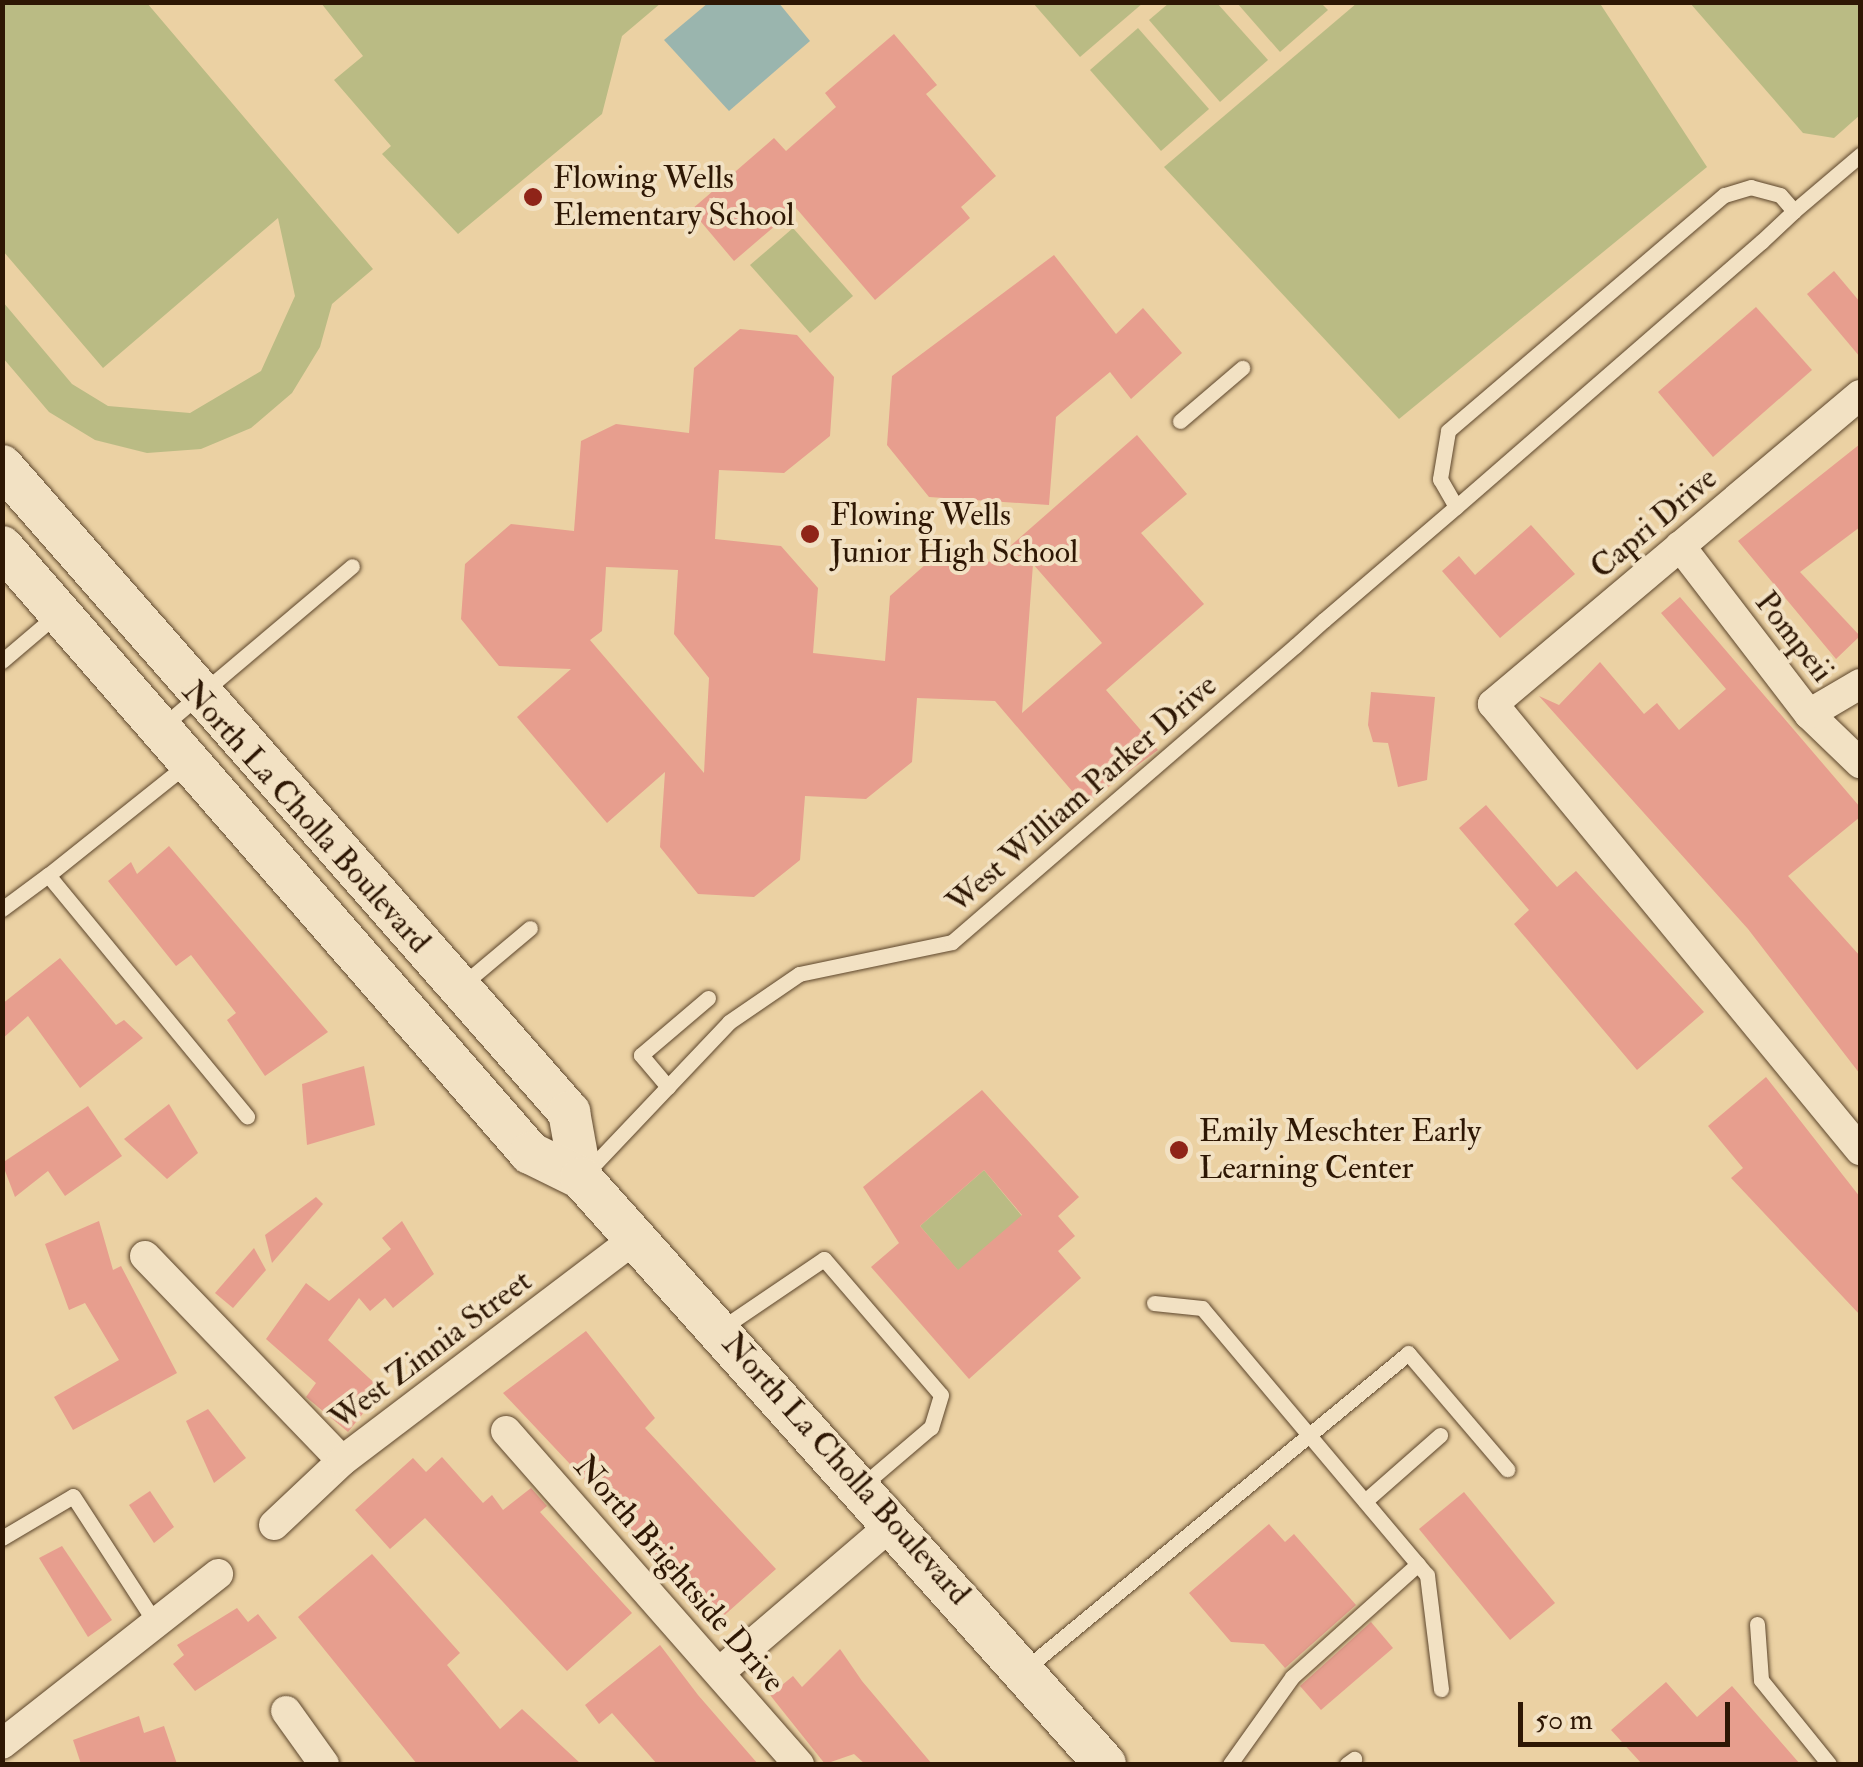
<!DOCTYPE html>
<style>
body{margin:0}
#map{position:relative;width:1863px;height:1767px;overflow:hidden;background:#ebd1a3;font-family:"IM FELL Double Pica",serif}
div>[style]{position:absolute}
.green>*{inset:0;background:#babb84}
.water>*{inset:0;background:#9ab5ae}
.building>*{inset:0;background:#e79e8e}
.roads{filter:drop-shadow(0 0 2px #5d462c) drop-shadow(0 0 2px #5d462c)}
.lane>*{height:15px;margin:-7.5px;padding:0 7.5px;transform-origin:7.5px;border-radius:7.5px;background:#f2e1c3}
.street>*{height:30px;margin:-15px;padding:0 15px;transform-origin:15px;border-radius:15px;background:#f2e1c3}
.secondary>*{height:42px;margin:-21px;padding:0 21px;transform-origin:21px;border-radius:21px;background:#f2e1c3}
.dots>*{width:28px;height:28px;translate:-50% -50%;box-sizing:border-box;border:5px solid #f2e1c3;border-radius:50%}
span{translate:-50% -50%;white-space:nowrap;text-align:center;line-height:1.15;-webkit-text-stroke:8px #f2e1c3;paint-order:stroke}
.poi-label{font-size:32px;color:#2e1704}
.left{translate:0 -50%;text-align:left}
.street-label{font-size:32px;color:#2e1704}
.frame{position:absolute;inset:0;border:5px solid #2e1704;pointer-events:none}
.scale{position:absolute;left:1518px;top:1702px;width:212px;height:45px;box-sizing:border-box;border:5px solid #2e1704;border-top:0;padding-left:12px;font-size:30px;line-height:35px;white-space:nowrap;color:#2e1704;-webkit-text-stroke:8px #f2e1c3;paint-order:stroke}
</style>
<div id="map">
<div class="green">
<div style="clip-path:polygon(3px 2px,147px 3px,373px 269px,332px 304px,320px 347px,292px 393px,251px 428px,201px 449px,147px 453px,95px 440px,49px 412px,3px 358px,3px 302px,72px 384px,108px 406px,190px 413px,261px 371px,295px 296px,278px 218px,103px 368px,3px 251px)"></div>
<div style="clip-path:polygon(1599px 2px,1707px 167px,1399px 419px,1164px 167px,1357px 3px)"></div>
<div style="clip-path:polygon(321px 3px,661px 3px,622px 36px,602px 114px,458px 234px,382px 154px,391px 146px,334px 80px,363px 56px)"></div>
<div style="clip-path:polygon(1033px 3px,1143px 3px,1080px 57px)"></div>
<div style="clip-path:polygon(1169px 3px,1217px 3px,1268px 60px,1220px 102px,1149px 20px)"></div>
<div style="clip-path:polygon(1237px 3px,1321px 3px,1328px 10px,1280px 52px)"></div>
<div style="clip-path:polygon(1690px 3px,1860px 3px,1860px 115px,1834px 138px,1803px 133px)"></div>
<div style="clip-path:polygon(1138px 28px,1209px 109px,1161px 151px,1090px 70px)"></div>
<div style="clip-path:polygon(793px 228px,853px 296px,810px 333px,750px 265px)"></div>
<div style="clip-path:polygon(984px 1170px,1036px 1233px,971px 1286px,920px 1226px)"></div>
</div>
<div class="water">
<div style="clip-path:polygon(778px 2px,810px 41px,729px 111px,664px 40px,708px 3px)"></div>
</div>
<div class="building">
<div style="clip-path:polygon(894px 34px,937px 85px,926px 94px,996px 176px,961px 207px,970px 218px,875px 300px,796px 208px,734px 261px,691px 210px,774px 138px,786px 151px,836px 107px,825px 93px)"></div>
<div style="clip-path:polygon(1054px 255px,1116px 334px,1143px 308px,1182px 353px,1131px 399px,1110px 372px,1056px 417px,1049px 505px,929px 497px,887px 445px,892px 376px)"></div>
<div style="clip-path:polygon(1834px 271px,1860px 302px,1860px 357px,1807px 294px)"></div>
<div style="clip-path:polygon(1756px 307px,1812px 370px,1713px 457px,1658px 392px)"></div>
<div style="clip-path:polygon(evenodd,740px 329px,797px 335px,834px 377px,830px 436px,784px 473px,719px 470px,715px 539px,781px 546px,818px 588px,813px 653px,885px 661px,890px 596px,935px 556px,992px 562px,1137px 435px,1187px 494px,1141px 533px,1204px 604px,1106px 690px,1158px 750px,1084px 805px,995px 701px,917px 698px,912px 762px,866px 799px,805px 796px,800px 860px,754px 897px,698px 894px,660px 847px,665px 772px,607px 823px,517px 717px,571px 669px,499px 666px,461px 619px,465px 564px,511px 524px,574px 531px,581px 441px,616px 424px,689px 433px,694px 368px,740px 329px,1033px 564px,1102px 643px,1022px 713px,1033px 564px,740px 329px,606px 567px,678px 570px,674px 634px,709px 678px,704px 773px,590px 640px,602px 631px,606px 567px)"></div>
<div style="clip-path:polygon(1860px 444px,1860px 527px,1800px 572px,1860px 636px,1836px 659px,1738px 541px)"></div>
<div style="clip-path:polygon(1531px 525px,1575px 574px,1500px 638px,1442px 571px,1459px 556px,1475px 575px)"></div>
<div style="clip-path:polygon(1680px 597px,1860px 807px,1860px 817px,1788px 876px,1860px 956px,1860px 1074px,1748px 929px,1539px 696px,1559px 705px,1600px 662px,1644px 714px,1657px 703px,1679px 730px,1726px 689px,1661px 613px)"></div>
<div style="clip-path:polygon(1371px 692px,1435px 697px,1427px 780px,1398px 787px,1388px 743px,1373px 742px,1368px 725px)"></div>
<div style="clip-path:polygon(1486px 805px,1557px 887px,1576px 871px,1704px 1012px,1637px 1070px,1514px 924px,1529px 910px,1459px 828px)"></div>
<div style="clip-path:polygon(169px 846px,328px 1032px,265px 1076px,227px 1020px,236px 1013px,191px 955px,176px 966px,108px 881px,131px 862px,137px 874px)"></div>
<div style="clip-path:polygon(60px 958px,116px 1025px,124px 1020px,143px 1038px,80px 1088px,28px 1016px,2px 1039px,2px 1004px)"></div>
<div style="clip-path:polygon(364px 1066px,375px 1125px,307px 1145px,302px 1084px)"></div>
<div style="clip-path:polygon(1766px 1077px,1860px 1197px,1860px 1315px,1731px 1178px,1743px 1168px,1708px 1126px)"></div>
<div style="clip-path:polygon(evenodd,982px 1090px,1079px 1197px,1058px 1216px,1075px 1236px,1058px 1251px,1081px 1278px,969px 1379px,871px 1267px,899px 1243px,863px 1187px,982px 1090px,984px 1170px,1022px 1215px,958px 1270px,920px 1226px,984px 1170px)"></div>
<div style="clip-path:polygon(169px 1104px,198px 1153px,167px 1179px,124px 1139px)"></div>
<div style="clip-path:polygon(88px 1106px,122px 1156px,65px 1196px,48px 1171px,15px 1197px,2px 1163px)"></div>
<div style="clip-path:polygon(316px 1197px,323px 1204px,272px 1263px,265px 1235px)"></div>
<div style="clip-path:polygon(99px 1221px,113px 1270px,121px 1266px,177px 1373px,73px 1430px,54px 1397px,119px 1360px,85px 1303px,69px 1310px,45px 1244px)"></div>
<div style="clip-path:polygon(402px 1221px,434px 1274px,393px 1308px,385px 1298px,370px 1311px,359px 1298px,328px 1340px,382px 1390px,348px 1432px,306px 1397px,316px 1383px,266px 1339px,306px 1283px,329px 1301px,391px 1249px,382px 1238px)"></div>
<div style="clip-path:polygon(254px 1248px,266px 1270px,233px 1308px,215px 1293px)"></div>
<div style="clip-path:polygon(586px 1331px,655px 1418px,645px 1428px,776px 1569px,718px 1621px,503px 1393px)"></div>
<div style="clip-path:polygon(208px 1409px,246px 1458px,214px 1483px,186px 1421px)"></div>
<div style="clip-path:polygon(442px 1457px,483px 1503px,492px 1495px,503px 1510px,531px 1488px,547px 1506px,540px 1512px,632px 1613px,567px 1671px,425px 1518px,390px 1549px,355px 1510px,413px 1458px,426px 1472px)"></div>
<div style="clip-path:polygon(150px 1491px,174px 1527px,154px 1543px,129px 1505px)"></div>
<div style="clip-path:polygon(1464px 1492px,1555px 1603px,1510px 1640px,1419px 1529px)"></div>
<div style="clip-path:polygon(1269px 1524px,1285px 1542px,1294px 1534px,1356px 1605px,1285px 1668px,1264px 1644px,1231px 1642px,1189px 1593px)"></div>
<div style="clip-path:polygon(62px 1546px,112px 1620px,88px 1637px,39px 1558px)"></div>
<div style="clip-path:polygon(372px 1554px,460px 1653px,447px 1665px,500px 1729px,522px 1709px,581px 1764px,417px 1764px,298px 1617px)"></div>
<div style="clip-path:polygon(237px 1608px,248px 1622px,258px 1614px,277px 1638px,195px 1691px,173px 1664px,184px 1655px,177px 1645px)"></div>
<div style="clip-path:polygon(1371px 1622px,1393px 1648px,1321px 1710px,1300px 1686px)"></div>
<div style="clip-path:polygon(660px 1645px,698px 1695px,758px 1764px,657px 1764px,612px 1713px,599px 1724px,585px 1705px)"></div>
<div style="clip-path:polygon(840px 1649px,862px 1681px,932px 1764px,865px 1764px,854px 1754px,825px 1764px,770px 1695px,793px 1676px,802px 1687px)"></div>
<div style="clip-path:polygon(1666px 1682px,1697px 1717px,1732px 1686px,1800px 1764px,1642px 1764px,1611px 1730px)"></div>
<div style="clip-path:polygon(139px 1716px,144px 1733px,164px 1726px,177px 1764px,81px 1764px,73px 1740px)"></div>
</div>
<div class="roads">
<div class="lane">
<div style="left:1794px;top:211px;width:87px;rotate:-40.3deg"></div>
<div style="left:1180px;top:421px;width:82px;rotate:-40.5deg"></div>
<div style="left:2px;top:661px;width:71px;rotate:-40.4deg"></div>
<div style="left:164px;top:725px;width:246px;rotate:-40.2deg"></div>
<div style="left:186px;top:765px;width:176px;rotate:141.4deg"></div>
<div style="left:48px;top:875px;width:313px;rotate:50.5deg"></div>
<div style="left:2px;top:909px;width:57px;rotate:-36.5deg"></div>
<div style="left:461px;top:986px;width:90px;rotate:-40deg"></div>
<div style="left:668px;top:1087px;width:42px;rotate:-130.2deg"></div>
<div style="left:641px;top:1055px;width:88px;rotate:-40.4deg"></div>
<div style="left:585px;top:1174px;width:209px;rotate:-46.5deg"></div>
<div style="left:729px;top:1022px;width:85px;rotate:-34.4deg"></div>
<div style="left:799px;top:974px;width:156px;rotate:-11.8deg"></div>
<div style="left:952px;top:942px;width:453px;rotate:-40.8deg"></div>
<div style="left:1295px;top:646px;width:39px;rotate:-42deg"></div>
<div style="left:1324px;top:620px;width:174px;rotate:-40.6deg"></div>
<div style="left:1456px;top:507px;width:404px;rotate:-41deg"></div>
<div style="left:1761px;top:242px;width:45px;rotate:-43.2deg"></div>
<div style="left:1794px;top:211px;width:21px;rotate:-131deg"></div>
<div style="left:1780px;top:195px;width:30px;rotate:-165deg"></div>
<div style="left:1751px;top:187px;width:28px;rotate:163deg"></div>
<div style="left:1724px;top:195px;width:363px;rotate:139.5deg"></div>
<div style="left:1448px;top:431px;width:49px;rotate:99.5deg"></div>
<div style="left:1440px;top:479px;width:32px;rotate:60deg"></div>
<div style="left:1154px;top:1303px;width:48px;rotate:5.9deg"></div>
<div style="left:1202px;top:1308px;width:349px;rotate:49.9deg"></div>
<div style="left:1427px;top:1575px;width:115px;rotate:83deg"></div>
<div style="left:722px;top:1328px;width:123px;rotate:-34.1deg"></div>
<div style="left:824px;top:1259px;width:179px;rotate:49.3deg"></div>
<div style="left:941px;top:1395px;width:34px;rotate:107deg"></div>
<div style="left:931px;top:1427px;width:89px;rotate:139.5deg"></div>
<div style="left:1365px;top:1501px;width:100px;rotate:-41.3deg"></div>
<div style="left:2px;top:1538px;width:82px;rotate:-30.6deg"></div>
<div style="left:73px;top:1496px;width:153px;rotate:57deg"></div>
<div style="left:1757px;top:1624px;width:56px;rotate:85.9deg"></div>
<div style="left:1761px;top:1680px;width:108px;rotate:51deg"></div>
<div style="left:1024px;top:1670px;width:498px;rotate:-39.5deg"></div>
<div style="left:1408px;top:1353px;width:153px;rotate:49.5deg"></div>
<div style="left:1230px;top:1764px;width:107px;rotate:-54.5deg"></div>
<div style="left:1292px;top:1677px;width:169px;rotate:-41.9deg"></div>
<div style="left:1347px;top:1764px;width:9px;rotate:-36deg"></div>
</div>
<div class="street">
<div style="left:1860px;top:395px;width:480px;rotate:139.9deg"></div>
<div style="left:1493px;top:704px;width:578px;rotate:50.55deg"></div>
<div style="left:1680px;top:546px;width:212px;rotate:52.5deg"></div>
<div style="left:1809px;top:714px;width:71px;rotate:43.9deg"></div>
<div style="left:1809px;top:714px;width:59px;rotate:-30.5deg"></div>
<div style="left:145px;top:1256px;width:284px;rotate:46.1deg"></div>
<div style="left:506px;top:1431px;width:444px;rotate:48.7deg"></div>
<div style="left:274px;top:1525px;width:93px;rotate:-43.3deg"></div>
<div style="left:342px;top:1461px;width:369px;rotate:-37.2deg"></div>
<div style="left:721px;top:1671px;width:230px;rotate:-40.6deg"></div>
<div style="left:286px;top:1711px;width:65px;rotate:54.4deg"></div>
<div style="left:2px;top:1744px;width:275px;rotate:-38.2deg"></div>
</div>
<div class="secondary">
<div style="left:2px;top:466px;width:860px;rotate:48.73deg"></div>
<div style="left:569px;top:1112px;width:67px;rotate:79.7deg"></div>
<div style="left:2px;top:547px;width:804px;rotate:48.93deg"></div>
<div style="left:530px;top:1153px;width:57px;rotate:26.1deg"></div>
<div style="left:581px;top:1178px;width:786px;rotate:48.2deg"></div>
</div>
</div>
<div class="dots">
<div style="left:533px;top:197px;background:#8f2418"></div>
<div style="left:810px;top:534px;background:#8f2418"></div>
<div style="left:1179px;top:1150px;background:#8f2418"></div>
</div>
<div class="poi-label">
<span class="left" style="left:553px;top:197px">Flowing Wells<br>Elementary School</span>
<span class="left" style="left:830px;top:534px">Flowing Wells<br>Junior High School</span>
<span class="left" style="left:1199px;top:1150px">Emily Meschter Early<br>Learning Center</span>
</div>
<div class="street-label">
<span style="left:1654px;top:523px;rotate:-40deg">Capri Drive</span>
<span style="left:1794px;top:637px;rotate:52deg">Pompeii</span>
<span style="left:1082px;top:794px;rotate:-41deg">West William Parker Drive</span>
<span style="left:306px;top:817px;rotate:48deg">North La Cholla Boulevard</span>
<span style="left:431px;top:1350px;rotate:-37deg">West Zinnia Street</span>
<span style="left:846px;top:1469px;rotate:48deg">North La Cholla Boulevard</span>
<span style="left:679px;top:1574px;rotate:49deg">North Brightside Drive</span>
</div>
<div class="frame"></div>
<div class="scale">50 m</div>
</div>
